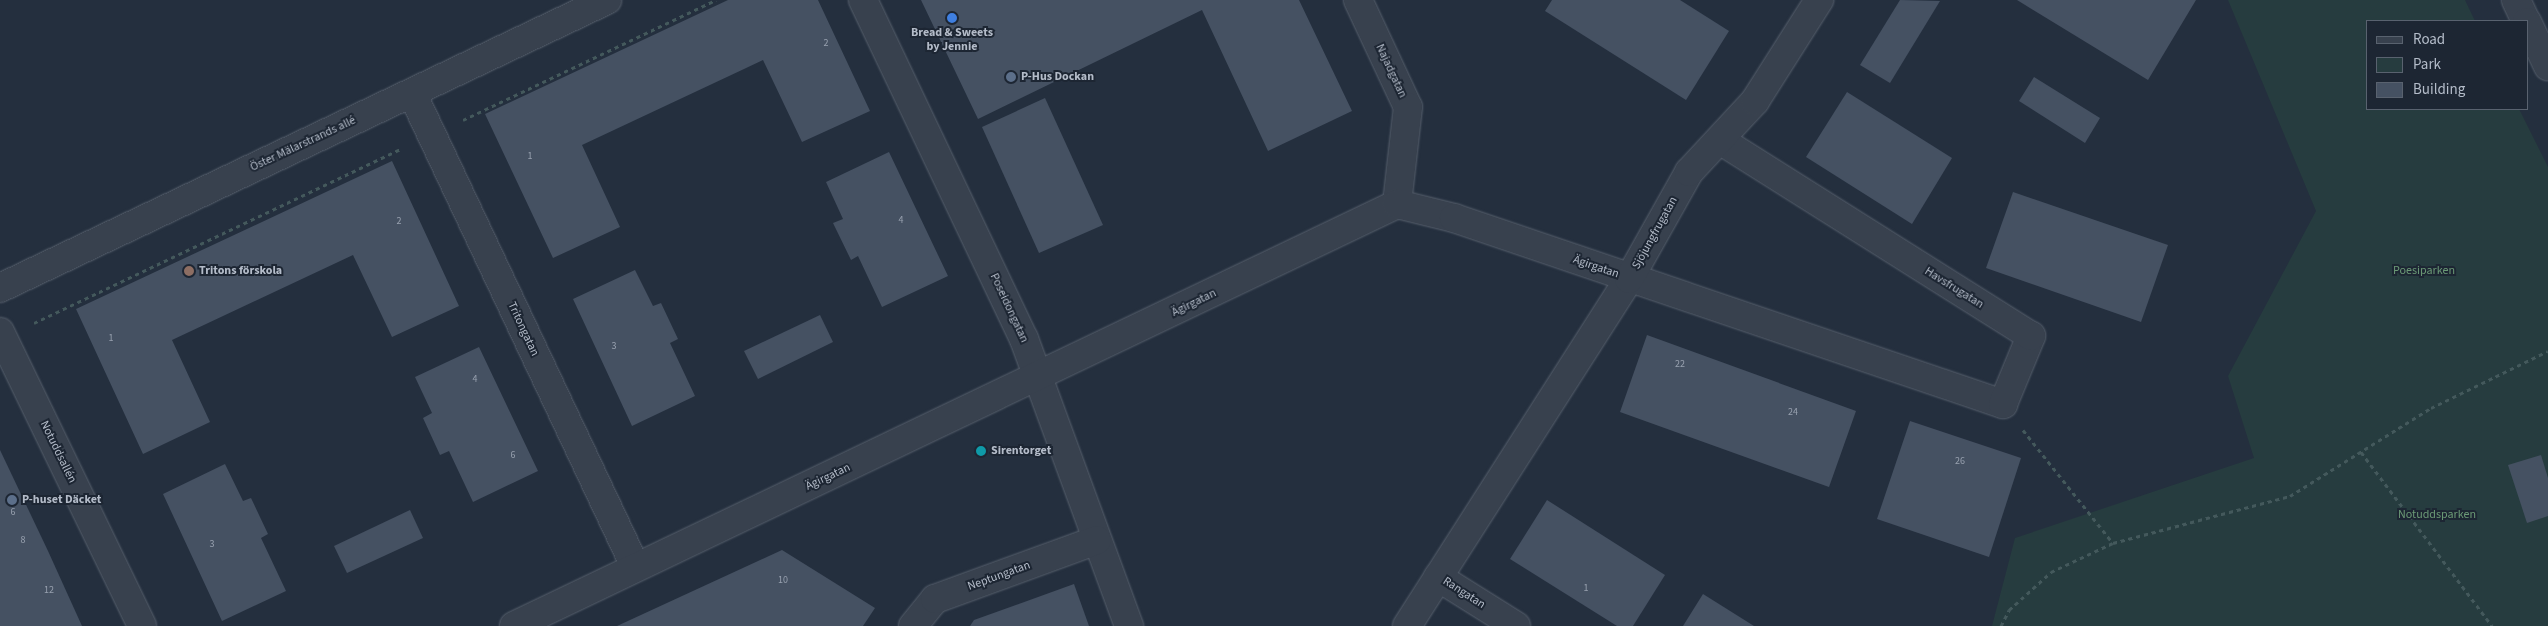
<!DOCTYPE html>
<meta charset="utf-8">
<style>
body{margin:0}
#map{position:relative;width:2548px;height:626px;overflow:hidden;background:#242f3e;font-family:"Source Sans 3",sans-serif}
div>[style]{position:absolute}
.green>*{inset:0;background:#263c3f}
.building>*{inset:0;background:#455162}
.path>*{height:3px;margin-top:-1.5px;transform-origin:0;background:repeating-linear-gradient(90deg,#44595c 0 4px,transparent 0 8px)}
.roads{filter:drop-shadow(0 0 1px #565f6c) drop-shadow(0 0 1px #565f6c)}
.minor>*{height:28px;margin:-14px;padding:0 14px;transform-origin:14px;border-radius:14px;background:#38414e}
.dots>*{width:14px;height:14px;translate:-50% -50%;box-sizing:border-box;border:2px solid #1d2633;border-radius:50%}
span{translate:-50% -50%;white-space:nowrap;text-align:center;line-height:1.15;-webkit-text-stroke:4px #1d2633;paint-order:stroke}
.number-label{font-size:10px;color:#98a1af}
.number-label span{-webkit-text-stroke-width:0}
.poi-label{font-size:12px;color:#b4bcc9;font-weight:700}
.left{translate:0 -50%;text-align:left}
.street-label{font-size:12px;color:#b4bcc9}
.park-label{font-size:12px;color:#6b9a76}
.legend{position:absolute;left:2366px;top:20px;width:162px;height:90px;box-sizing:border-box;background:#1d2633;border:1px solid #59626f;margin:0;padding:6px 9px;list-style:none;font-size:15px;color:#b4bcc9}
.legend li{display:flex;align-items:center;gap:10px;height:25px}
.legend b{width:25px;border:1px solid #59626f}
</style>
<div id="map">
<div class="green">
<div style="clip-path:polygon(2228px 0,2465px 0,2475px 21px,2367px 21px,2367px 109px,2519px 109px,2548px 167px,2548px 626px,1992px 626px,2015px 538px,2254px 458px,2228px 376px,2316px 211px)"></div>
</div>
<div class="building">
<div style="clip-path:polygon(728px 0,818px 0,870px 111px,802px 142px,763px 60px,744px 69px,582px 145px,620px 227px,553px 258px,485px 114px)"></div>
<div style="clip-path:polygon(921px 0,1299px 0,1352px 111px,1268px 151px,1202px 10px,978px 119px)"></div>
<div style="clip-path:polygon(1552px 0,1680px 0,1729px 31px,1686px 100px,1545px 11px)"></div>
<div style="clip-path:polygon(1900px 0,1940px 1px,1890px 83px,1860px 65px)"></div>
<div style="clip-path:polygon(2017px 0,2196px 0,2148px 80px)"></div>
<div style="clip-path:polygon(2034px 77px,2100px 118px,2085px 143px,2019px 101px)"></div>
<div style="clip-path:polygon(1847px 92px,1952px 158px,1912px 224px,1806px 157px)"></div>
<div style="clip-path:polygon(1045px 98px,1103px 225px,1039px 253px,982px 127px)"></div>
<div style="clip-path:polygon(889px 152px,948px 276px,882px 307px,858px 256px,851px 260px,833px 223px,843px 219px,826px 182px)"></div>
<div style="clip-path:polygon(392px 161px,459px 306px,392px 337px,353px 255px,172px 340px,210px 422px,143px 454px,76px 309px)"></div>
<div style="clip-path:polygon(2013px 192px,2168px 245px,2141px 322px,1986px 268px)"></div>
<div style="clip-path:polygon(635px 270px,653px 306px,661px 303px,678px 339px,670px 343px,695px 396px,632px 426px,573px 299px)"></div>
<div style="clip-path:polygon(820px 315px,833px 342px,758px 379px,744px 351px)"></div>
<div style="clip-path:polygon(1647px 335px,1856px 411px,1829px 487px,1620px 412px)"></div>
<div style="clip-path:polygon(479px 347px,538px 471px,473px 502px,449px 451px,440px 455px,423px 418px,432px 413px,415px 377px)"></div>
<div style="clip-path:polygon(1910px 421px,2021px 458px,1989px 557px,1877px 519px)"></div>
<div style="clip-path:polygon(0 450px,48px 551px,82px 626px,0 626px)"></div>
<div style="clip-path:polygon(2541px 455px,2548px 478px,2548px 516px,2527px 523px,2508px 465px)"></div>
<div style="clip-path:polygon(225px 464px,243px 501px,251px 498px,268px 534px,261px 538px,286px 591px,222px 621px,163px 494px)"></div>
<div style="clip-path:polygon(1547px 500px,1665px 575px,1633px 626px,1617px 626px,1510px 559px)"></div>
<div style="clip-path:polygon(410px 510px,423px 538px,347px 573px,334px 546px)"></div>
<div style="clip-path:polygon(782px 550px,875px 608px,863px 626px,617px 626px)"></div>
<div style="clip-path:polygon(1074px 584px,1089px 626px,970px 626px,974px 620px)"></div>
<div style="clip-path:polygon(1703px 594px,1754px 626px,1683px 626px)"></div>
</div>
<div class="path">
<div style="left:463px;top:120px;width:280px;rotate:-25.4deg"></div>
<div style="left:34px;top:323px;width:406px;rotate:-25.4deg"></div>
<div style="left:2023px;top:430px;width:144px;rotate:51.5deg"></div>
<div style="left:2361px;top:452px;width:218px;rotate:53deg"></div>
<div style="left:2001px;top:626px;width:18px;rotate:-63deg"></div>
<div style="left:2009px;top:610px;width:57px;rotate:-42.1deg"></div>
<div style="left:2051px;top:572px;width:68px;rotate:-25.1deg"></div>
<div style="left:2113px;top:543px;width:183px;rotate:-14.9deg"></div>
<div style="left:2290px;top:496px;width:166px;rotate:-32deg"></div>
<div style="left:2431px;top:408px;width:130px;rotate:-26deg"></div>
</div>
<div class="roads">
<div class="minor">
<div style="left:863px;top:0;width:375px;rotate:64.6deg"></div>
<div style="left:1024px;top:339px;width:306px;rotate:69.9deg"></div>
<div style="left:1358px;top:0;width:118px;rotate:65deg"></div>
<div style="left:1408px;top:107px;width:98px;rotate:96.5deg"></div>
<div style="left:2516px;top:0;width:23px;rotate:65deg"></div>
<div style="left:2527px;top:22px;width:49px;rotate:64.5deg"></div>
<div style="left:412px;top:93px;width:523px;rotate:64.76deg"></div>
<div style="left:0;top:288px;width:672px;rotate:-25.38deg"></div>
<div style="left:0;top:332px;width:326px;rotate:64.2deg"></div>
<div style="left:1438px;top:577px;width:92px;rotate:32.1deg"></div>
<div style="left:514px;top:626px;width:979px;rotate:-25.54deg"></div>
<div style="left:1397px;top:204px;width:59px;rotate:13.8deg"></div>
<div style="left:1454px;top:218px;width:580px;rotate:18.72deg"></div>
<div style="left:2003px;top:404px;width:74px;rotate:-67.6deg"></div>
<div style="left:2031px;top:336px;width:366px;rotate:-147.8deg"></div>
<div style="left:913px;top:626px;width:35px;rotate:-51deg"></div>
<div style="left:935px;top:599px;width:172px;rotate:-20deg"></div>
<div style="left:1407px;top:626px;width:412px;rotate:-57.4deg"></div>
<div style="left:1629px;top:279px;width:123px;rotate:-60.7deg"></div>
<div style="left:1689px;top:172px;width:97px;rotate:-47.1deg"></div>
<div style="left:1755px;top:101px;width:120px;rotate:-57.6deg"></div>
</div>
</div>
<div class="dots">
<div style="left:952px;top:18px;background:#3f7fe0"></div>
<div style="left:1011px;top:77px;background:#5c6f8a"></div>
<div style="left:189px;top:271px;background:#8d6e63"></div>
<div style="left:981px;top:451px;background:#0f9aa8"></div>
<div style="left:12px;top:500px;background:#5c6f8a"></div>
</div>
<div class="number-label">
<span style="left:826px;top:44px">2</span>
<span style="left:530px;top:157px">1</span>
<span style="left:901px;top:221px">4</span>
<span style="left:399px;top:222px">2</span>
<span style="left:111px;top:339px">1</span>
<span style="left:614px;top:347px">3</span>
<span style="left:1680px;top:365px">22</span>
<span style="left:475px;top:380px">4</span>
<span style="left:1793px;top:413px">24</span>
<span style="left:513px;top:456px">6</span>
<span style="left:1960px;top:462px">26</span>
<span style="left:13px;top:513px">6</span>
<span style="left:23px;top:541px">8</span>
<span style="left:212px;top:545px">3</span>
<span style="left:783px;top:581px">10</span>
<span style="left:1586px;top:589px">1</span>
<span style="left:49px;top:591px">12</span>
</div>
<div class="poi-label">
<span style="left:952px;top:40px">Bread &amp; Sweets<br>by Jennie</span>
<span class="left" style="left:1021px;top:77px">P-Hus Dockan</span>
<span class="left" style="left:199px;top:271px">Tritons förskola</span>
<span class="left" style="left:991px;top:451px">Sirentorget</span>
<span class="left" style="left:22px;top:500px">P-huset Däcket</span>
</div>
<div class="street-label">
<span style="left:1391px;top:71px;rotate:65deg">Najadgatan</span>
<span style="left:303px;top:144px;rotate:-25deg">Öster Mälarstrands allé</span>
<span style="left:1655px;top:233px;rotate:-61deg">Sjöjungfrugatan</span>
<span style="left:1596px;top:267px;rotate:19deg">Ägirgatan</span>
<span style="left:1954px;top:288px;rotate:32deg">Havsfrugatan</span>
<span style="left:1194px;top:303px;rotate:-26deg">Ägirgatan</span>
<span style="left:1009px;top:308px;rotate:65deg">Poseidongatan</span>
<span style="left:523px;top:329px;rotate:65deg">Tritongatan</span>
<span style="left:58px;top:452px;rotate:64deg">Notuddsallén</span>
<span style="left:828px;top:477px;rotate:-25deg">Ägirgatan</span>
<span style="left:999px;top:576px;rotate:-20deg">Neptungatan</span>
<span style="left:1464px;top:593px;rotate:33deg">Rangatan</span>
</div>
<div class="park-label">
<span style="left:2424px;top:271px">Poesiparken</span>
<span style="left:2437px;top:515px">Notuddsparken</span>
</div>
<ul class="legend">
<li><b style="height:6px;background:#38414e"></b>Road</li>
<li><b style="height:14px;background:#263c3f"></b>Park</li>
<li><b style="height:14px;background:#455162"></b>Building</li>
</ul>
</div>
